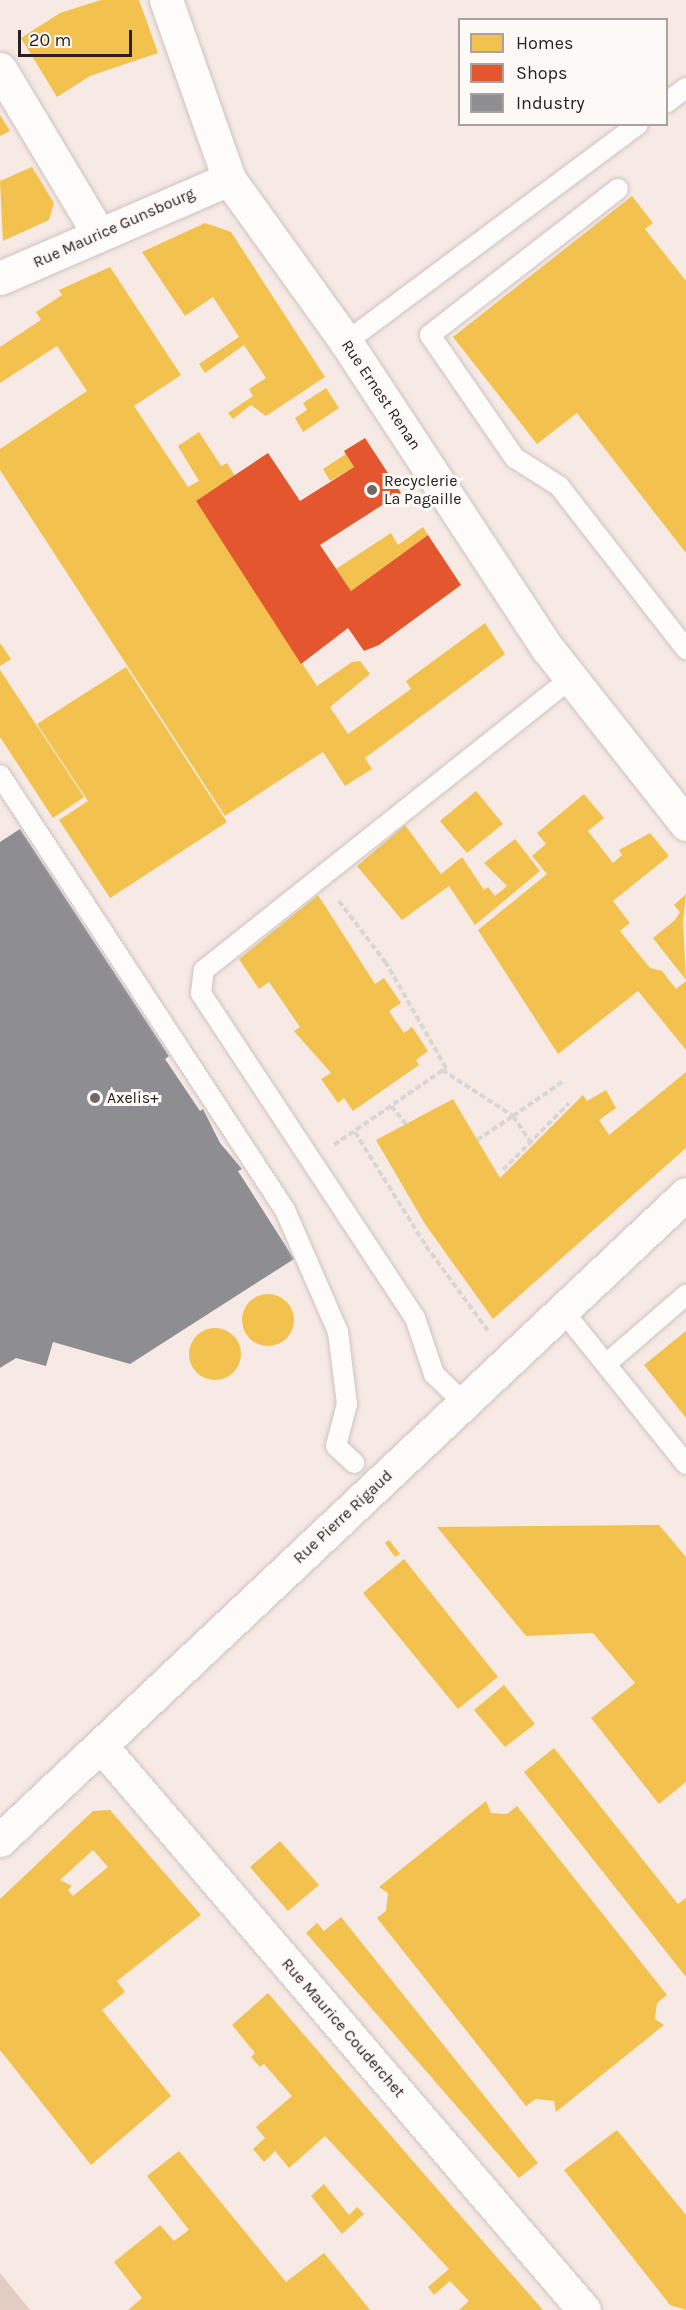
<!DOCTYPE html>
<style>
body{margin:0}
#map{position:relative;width:686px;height:2310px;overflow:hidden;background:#f7eae5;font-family:Karla,sans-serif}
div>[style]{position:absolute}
.green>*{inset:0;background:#e3ccc2}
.homes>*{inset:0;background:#f2c14e}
.round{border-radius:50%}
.shops>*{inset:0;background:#e4572e}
.industry>*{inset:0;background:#8d8d92}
.path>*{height:4px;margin-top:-2px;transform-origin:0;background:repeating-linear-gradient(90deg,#dad6d5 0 6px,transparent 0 9px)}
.roads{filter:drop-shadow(0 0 2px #cdc3bf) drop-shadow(0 0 2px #cdc3bf)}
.lane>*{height:20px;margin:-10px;padding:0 10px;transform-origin:10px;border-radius:10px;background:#fefcfb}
.street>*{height:33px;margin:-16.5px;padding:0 16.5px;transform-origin:16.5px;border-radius:16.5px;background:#fefcfb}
.dots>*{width:16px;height:16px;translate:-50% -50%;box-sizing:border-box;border:3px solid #fdf9f7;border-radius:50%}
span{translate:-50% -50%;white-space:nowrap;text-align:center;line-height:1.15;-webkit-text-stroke:6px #fdf9f7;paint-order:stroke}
.street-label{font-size:16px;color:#29211e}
.poi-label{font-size:16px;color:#29211e}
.left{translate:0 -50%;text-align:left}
.legend{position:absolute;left:458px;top:18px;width:210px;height:108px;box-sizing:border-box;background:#fdf9f7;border:2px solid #a8a3a0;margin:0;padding:8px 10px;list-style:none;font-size:18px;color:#29211e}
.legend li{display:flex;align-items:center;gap:12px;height:30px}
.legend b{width:30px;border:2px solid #a8a3a0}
.scale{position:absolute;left:18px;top:30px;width:114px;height:27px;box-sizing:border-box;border:3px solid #29211e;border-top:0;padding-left:8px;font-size:18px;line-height:21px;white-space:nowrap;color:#29211e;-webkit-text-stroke:4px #fdf9f7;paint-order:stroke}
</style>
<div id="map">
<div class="green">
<div style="clip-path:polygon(0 2273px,30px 2310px,0 2310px)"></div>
</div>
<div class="homes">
<div style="clip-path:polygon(101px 0,139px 0,158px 53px,90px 76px,57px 97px,21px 38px,60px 13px)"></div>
<div style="clip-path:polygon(0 115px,10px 131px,0 136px)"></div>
<div style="clip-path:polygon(32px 167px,54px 203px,49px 220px,3px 241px,0 181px)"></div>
<div style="clip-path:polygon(632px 196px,653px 223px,645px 229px,686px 281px,686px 553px,577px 413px,537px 444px,453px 337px)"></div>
<div style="clip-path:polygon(205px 223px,231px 232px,325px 377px,266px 416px,251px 405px,233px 419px,228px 413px,253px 396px,249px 389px,266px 378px,244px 345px,205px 373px,199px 364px,239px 337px,213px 297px,185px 316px,142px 252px)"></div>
<div style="clip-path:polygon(110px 267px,181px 375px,134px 406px,188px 487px,199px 481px,178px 446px,199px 432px,221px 466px,227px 463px,235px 476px,196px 501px,317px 686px,352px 662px,360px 661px,370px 674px,330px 707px,348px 734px,411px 689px,406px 681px,485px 623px,505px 654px,365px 758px,372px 769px,345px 786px,323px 752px,225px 816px,0 470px,0 449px,87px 391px,57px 346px,0 383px,0 347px,41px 320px,36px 312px,62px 295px,59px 290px)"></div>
<div style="clip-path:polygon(326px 388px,339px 408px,303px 432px,295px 418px,307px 410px,303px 403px)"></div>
<div style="clip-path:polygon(346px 454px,354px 467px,330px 481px,323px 469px)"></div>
<div style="clip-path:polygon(423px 527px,428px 535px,351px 591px,336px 569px,391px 533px,398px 545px)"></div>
<div style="clip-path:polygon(0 643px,11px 659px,0 666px)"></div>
<div style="clip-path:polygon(126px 667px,227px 822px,110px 898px,59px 820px,88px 801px,37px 724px)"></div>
<div style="clip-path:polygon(0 670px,84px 797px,53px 818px,0 737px)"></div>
<div style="clip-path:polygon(476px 791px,503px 824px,467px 853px,440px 821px)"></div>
<div style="clip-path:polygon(584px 794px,604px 818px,588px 831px,613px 863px,622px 855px,619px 850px,650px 833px,669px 856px,613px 901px,630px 923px,620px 931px,650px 968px,662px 971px,676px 989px,686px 981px,686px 1050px,638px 991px,558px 1054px,478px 930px,547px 874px,532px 856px,546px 844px,537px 833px)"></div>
<div style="clip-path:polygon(405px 825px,441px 874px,462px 857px,484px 890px,488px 887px,495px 896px,507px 886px,484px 863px,515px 839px,540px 871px,475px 925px,449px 886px,402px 920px,357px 866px)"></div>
<div style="clip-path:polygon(686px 894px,683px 922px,686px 980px,653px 938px,675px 920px,680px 912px,674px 905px)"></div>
<div style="clip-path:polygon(318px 895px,375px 984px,384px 978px,401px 1003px,389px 1011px,404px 1033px,412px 1027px,428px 1051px,416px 1060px,419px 1065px,353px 1111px,344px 1098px,338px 1103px,321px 1079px,331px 1073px,294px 1031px,300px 1027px,269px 982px,259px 989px,239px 959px)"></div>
<div style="clip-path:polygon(686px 1072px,686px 1148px,493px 1319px,425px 1224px,376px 1140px,453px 1099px,500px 1178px,583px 1095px,587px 1101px,606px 1090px,616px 1108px,599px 1120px,609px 1135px)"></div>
<div class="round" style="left:242px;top:1294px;width:52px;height:52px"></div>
<div class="round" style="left:189px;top:1328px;width:52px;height:52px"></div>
<div style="clip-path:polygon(686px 1331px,686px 1418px,644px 1365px)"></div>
<div style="clip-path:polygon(659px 1525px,686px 1557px,686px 1782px,659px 1804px,591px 1718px,635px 1683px,593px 1633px,526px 1636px,437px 1527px)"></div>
<div style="clip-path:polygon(389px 1540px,400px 1554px,395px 1557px,385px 1543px)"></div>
<div style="clip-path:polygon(404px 1559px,498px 1677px,458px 1709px,363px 1593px)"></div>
<div style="clip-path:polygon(504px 1685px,535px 1724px,505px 1747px,474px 1710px)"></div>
<div style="clip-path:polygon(554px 1748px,678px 1904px,686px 1898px,686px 1977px,524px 1772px)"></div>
<div style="clip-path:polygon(486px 1801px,491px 1813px,507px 1814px,517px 1806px,667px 1995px,657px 2003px,655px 2019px,664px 2025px,556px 2112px,554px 2101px,536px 2099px,526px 2106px,377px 1918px,386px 1911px,388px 1893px,379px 1887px)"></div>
<div style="clip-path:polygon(evenodd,110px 1810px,201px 1915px,117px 1981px,125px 1992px,102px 2010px,171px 2096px,91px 2165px,0 2050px,0 1899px,93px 1811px,110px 1810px,93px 1850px,108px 1867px,73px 1896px,68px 1890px,72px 1886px,60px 1880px,93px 1850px)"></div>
<div style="clip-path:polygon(280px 1841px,319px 1885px,288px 1911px,250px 1867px)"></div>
<div style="clip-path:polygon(341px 1917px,538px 2163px,519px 2178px,306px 1933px,317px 1923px,324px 1931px)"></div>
<div style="clip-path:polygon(268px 1993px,418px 2167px,543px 2310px,459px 2310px,469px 2301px,450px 2281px,434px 2295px,428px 2287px,449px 2269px,325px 2136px,289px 2168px,275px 2151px,264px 2162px,253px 2149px,265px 2138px,256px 2127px,292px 2096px,264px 2064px,260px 2067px,251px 2057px,255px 2053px,232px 2025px)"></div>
<div style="clip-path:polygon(617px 2130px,686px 2215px,686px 2310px,670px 2305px,564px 2170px)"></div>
<div style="clip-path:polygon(179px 2151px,286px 2282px,324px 2253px,370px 2310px,128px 2310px,142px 2298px,114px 2262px,160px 2225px,174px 2241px,189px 2230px,147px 2176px)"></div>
<div style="clip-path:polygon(324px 2184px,349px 2215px,357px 2207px,364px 2214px,342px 2234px,311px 2196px)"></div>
</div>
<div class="shops">
<div style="clip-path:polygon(365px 438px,401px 493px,320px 545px,351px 591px,428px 535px,461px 585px,379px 645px,364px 651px,348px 628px,301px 664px,196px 501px,268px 453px,300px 501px,354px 467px,344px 451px)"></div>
</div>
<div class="industry">
<div style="clip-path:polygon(20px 829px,169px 1056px,165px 1059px,200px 1111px,203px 1109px,220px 1143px,242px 1169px,238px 1171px,294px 1259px,130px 1364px,53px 1342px,46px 1366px,16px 1358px,0 1368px,0 842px)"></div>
</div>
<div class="path">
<div style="left:442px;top:1070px;width:85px;rotate:32.9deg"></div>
<div style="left:513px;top:1116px;width:63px;rotate:-34.7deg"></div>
<div style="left:391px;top:1106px;width:23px;rotate:50deg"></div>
<div style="left:355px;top:1132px;width:134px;rotate:58.1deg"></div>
<div style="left:426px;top:1246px;width:107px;rotate:53.8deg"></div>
<div style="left:477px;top:1140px;width:43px;rotate:-33.7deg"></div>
<div style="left:513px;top:1116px;width:30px;rotate:56deg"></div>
<div style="left:334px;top:1145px;width:136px;rotate:-34.5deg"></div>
<div style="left:446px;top:1068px;width:121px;rotate:-119.7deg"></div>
<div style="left:386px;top:963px;width:78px;rotate:-127.2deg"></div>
<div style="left:503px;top:1170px;width:94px;rotate:-45.4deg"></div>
</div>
<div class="roads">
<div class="lane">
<div style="left:666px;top:103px;width:25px;rotate:-37deg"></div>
<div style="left:618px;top:189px;width:238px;rotate:142.2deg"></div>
<div style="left:430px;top:335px;width:150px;rotate:55.4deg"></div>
<div style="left:515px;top:458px;width:52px;rotate:32.5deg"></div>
<div style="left:559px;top:486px;width:207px;rotate:52.1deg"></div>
<div style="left:346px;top:342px;width:364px;rotate:-36.7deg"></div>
<div style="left:0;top:775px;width:520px;rotate:56.77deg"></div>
<div style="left:285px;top:1210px;width:133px;rotate:66.5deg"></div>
<div style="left:338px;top:1332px;width:73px;rotate:82.9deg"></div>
<div style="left:347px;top:1404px;width:43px;rotate:104.7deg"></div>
<div style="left:336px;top:1446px;width:25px;rotate:43deg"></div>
<div style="left:563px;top:1311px;width:196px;rotate:51.2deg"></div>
<div style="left:606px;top:1364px;width:106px;rotate:-40.8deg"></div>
<div style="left:464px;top:1403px;width:42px;rotate:-136deg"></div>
<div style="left:434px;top:1374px;width:59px;rotate:-108.7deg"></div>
<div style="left:415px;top:1318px;width:389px;rotate:-123.4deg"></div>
<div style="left:201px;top:993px;width:23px;rotate:-83deg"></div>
<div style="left:204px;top:970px;width:469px;rotate:-38.5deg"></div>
</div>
<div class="street">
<div style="left:166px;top:0;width:190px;rotate:70.6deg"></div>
<div style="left:229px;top:179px;width:201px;rotate:54.3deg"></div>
<div style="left:346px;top:342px;width:367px;rotate:56.7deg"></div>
<div style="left:548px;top:649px;width:223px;rotate:51.7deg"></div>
<div style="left:0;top:69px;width:191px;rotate:59.1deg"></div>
<div style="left:0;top:278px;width:249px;rotate:-23.4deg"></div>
<div style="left:102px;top:1747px;width:741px;rotate:49.43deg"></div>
<div style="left:0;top:1840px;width:942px;rotate:-43.28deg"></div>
</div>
</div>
<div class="dots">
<div style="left:372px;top:490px;background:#716764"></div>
<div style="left:95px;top:1098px;background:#716764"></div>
</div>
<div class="street-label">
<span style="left:114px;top:228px;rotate:-24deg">Rue Maurice Gunsbourg</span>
<span style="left:381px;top:395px;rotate:56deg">Rue Ernest Renan</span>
<span style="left:343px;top:1517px;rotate:-43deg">Rue Pierre Rigaud</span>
<span style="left:343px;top:2028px;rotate:49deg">Rue Maurice Couderchet</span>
</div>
<div class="poi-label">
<span class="left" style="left:384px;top:490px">Recyclerie<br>La Pagaille</span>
<span class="left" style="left:107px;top:1098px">Axelis+</span>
</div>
<ul class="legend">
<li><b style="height:16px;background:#f2c14e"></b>Homes</li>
<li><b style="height:16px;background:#e4572e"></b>Shops</li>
<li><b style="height:16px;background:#8d8d92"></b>Industry</li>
</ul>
<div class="scale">20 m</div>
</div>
